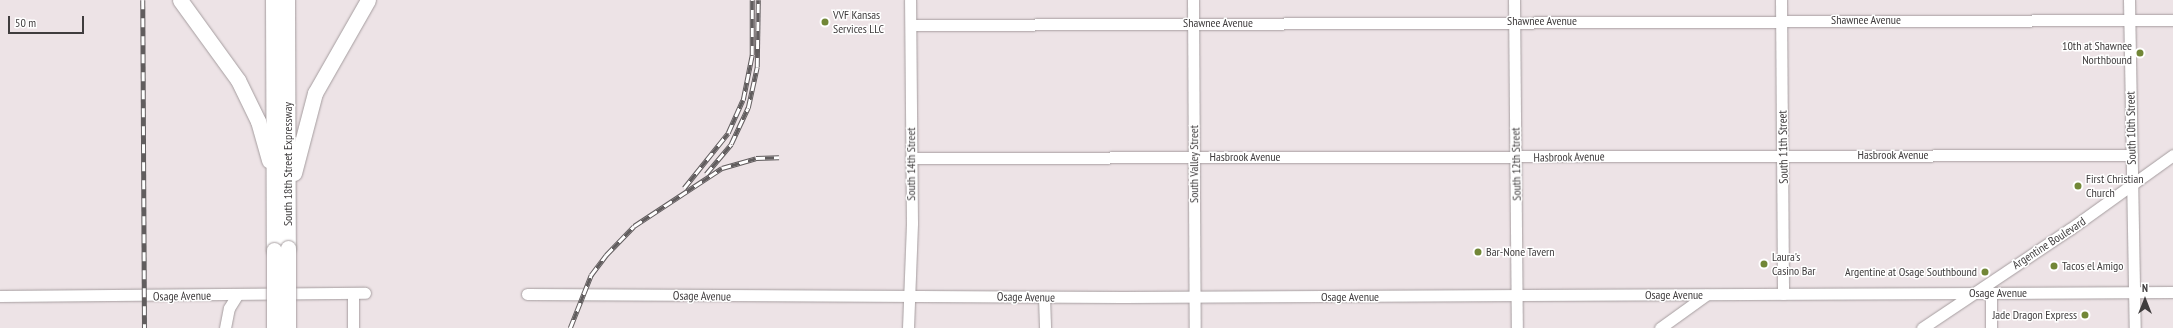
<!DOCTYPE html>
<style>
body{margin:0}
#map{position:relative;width:2173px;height:328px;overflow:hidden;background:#ede3e6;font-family:"PT Sans Narrow",sans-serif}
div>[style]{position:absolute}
.roads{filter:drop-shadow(0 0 1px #a59d9f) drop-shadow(0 0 1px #a59d9f)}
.minor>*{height:11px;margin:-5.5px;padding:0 5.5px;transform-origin:5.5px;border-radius:5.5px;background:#fff}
.highway>*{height:15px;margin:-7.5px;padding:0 7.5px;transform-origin:7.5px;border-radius:7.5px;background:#fff}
.rail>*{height:4.5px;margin-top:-2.25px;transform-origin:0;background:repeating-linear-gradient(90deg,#fff 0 9px,#615d5e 0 18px);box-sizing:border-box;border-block:1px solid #615d5e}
.bridges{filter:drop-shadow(0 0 1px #a59d9f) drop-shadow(0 0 1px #a59d9f)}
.highway-bridge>*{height:15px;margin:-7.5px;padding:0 7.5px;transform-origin:7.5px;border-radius:7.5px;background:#fff}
.dots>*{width:11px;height:11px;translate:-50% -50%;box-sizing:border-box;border:2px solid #fff;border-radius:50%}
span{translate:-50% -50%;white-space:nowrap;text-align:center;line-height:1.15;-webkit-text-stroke:3px #fff;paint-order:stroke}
.poi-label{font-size:12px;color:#3f3c3d}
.left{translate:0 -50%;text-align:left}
.right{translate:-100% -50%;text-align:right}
.street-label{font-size:12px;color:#3f3c3d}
.north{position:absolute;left:2125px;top:280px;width:40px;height:40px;-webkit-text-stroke:3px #fff;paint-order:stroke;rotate:0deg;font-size:11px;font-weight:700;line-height:16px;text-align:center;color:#3f3c3d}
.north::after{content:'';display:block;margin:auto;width:14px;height:18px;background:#3f3c3d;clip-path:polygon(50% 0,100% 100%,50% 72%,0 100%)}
.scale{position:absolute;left:8px;top:16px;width:76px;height:18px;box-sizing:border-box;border:2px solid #3f3c3d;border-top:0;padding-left:5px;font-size:12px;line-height:14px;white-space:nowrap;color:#3f3c3d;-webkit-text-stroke:3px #fff;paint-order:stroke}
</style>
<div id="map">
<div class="roads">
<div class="minor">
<div style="left:1193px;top:0;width:328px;rotate:89.7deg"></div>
<div style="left:1514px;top:0;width:328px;rotate:89.5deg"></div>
<div style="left:1781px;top:0;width:294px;rotate:89.6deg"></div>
<div style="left:2129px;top:0;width:328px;rotate:89deg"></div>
<div style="left:911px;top:25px;width:1262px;rotate:-0.23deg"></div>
<div style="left:911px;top:158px;width:1221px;rotate:-0.14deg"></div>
<div style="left:353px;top:293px;width:35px;rotate:90deg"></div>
<div style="left:1991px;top:293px;width:35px;rotate:90deg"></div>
<div style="left:527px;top:294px;width:596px;rotate:0.29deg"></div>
<div style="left:1123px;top:297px;width:1050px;rotate:-0.27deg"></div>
<div style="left:0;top:296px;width:365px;rotate:-0.5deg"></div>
<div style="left:1044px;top:297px;width:31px;rotate:88deg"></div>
<div style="left:225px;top:328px;width:20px;rotate:-79deg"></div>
<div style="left:229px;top:308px;width:15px;rotate:-58deg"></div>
<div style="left:908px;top:328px;width:105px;rotate:-87.8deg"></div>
<div style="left:912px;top:223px;width:223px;rotate:-90.5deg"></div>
<div style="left:1660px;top:328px;width:57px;rotate:-35.7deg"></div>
<div style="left:1922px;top:328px;width:178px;rotate:-33.8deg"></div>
<div style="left:2070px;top:229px;width:127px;rotate:-35.7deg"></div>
</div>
<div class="highway">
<div style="left:180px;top:0;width:99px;rotate:54.1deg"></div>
<div style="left:238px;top:80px;width:46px;rotate:64deg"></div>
<div style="left:258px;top:121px;width:41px;rotate:74.2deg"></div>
<div style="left:273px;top:0;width:250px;rotate:89.8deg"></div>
<div style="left:287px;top:0;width:248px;rotate:89.8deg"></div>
<div style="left:294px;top:173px;width:83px;rotate:-75.3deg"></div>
<div style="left:315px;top:93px;width:107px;rotate:-60.3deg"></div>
</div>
</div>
<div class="rail">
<div style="left:143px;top:0;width:328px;rotate:89.7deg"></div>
<div style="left:706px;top:174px;width:39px;rotate:-50deg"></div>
<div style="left:731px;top:144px;width:40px;rotate:-65deg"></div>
<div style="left:748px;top:108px;width:42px;rotate:-77.6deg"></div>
<div style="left:757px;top:67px;width:67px;rotate:-89.1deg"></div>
<div style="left:684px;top:188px;width:70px;rotate:-51.3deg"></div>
<div style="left:728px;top:133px;width:36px;rotate:-66deg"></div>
<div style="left:743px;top:100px;width:46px;rotate:-78.7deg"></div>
<div style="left:752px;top:55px;width:55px;rotate:-90deg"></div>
<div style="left:570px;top:328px;width:57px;rotate:-68.4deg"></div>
<div style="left:591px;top:275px;width:25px;rotate:-53deg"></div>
<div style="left:606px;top:255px;width:40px;rotate:-46deg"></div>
<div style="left:634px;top:226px;width:105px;rotate:-33.4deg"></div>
<div style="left:722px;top:168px;width:35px;rotate:-16deg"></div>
<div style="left:756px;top:158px;width:23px;rotate:-2deg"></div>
</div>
<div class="bridges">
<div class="highway-bridge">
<div style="left:288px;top:248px;width:80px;rotate:90deg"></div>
<div style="left:274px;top:250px;width:78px;rotate:90deg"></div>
</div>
</div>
<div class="dots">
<div style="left:825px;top:22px;background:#728737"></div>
<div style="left:2140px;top:53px;background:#728737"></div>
<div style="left:2078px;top:186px;background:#728737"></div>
<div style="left:1478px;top:252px;background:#728737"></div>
<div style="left:1764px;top:264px;background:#728737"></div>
<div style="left:2054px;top:266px;background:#728737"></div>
<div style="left:1985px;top:272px;background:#728737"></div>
<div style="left:2085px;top:315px;background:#728737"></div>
</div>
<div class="poi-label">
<span class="left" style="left:833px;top:22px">VVF Kansas<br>Services LLC</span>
<span class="right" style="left:2132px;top:53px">10th at Shawnee<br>Northbound</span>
<span class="left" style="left:2086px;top:186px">First Christian<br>Church</span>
<span class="left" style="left:1486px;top:252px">Bar-None Tavern</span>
<span class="left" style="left:1772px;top:264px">Laura's<br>Casino Bar</span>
<span class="left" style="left:2062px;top:266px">Tacos el Amigo</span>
<span class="right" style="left:1977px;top:272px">Argentine at Osage Southbound</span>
<span class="right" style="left:2077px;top:315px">Jade Dragon Express</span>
</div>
<div class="street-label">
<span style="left:1866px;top:20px">Shawnee Avenue</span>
<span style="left:1542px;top:21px">Shawnee Avenue</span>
<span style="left:1218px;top:23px">Shawnee Avenue</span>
<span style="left:2131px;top:128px;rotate:-91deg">South 10th Street</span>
<span style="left:1783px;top:147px;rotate:-91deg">South 11th Street</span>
<span style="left:1893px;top:155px">Hasbrook Avenue</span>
<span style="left:1245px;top:157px">Hasbrook Avenue</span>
<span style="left:1569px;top:157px;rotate:-1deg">Hasbrook Avenue</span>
<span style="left:288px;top:164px;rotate:-90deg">South 18th Street Expressway</span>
<span style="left:911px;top:164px;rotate:-90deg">South 14th Street</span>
<span style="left:1194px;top:164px;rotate:-90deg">South Valley Street</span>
<span style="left:1516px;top:164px;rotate:-91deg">South 12th Street</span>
<span style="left:2049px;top:243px;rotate:-33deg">Argentine Boulevard</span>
<span style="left:1998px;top:293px">Osage Avenue</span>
<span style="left:1674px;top:295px">Osage Avenue</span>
<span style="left:182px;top:296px;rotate:-1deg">Osage Avenue</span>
<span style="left:702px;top:296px;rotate:1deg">Osage Avenue</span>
<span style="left:1026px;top:297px;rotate:1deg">Osage Avenue</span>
<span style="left:1350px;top:297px">Osage Avenue</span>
</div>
<div class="north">N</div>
<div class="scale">50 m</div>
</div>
